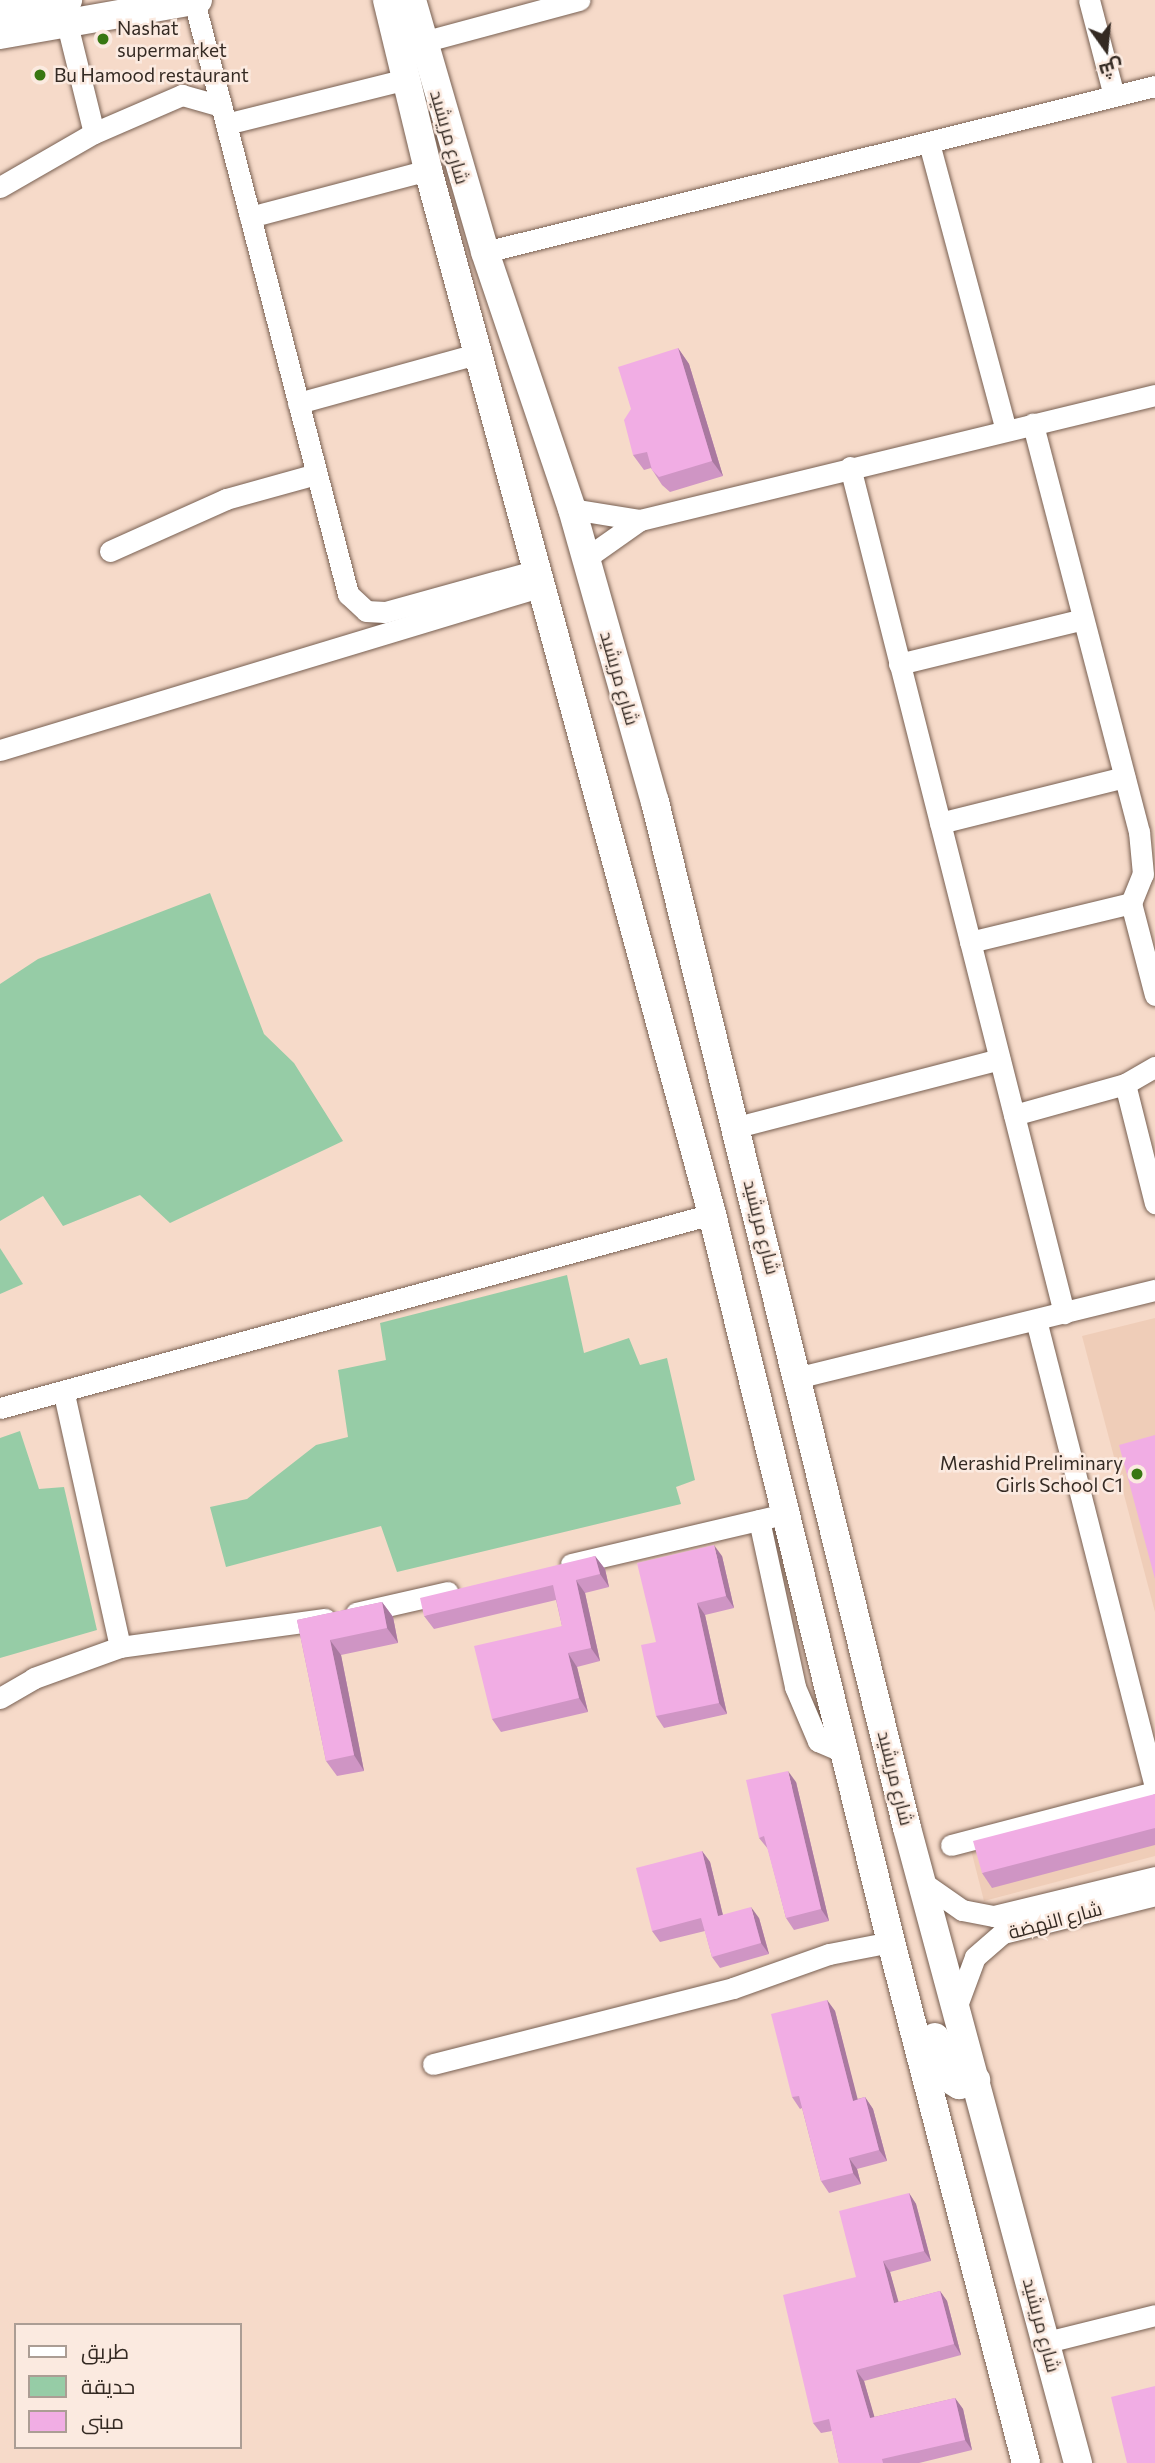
<!DOCTYPE html>
<meta charset="utf-8">
<style>
body{margin:0}
#map{position:relative;width:1155px;height:2463px;overflow:hidden;background:#f6dac9;font-family:Commissioner,Cairo,sans-serif}
div>[style]{position:absolute}
.built>*{inset:0;background:#efcdb8}
.green>*{inset:0;background:#96cca6}
.roads{filter:drop-shadow(0 0 2px #786052) drop-shadow(0 0 2px #786052)}
.minor>*{height:21px;margin:-10.5px;padding:0 10.5px;transform-origin:10.5px;border-radius:10.5px;background:#fff}
.major>*{height:28px;margin:-14px;padding:0 14px;transform-origin:14px;border-radius:14px;background:#fff}
.wall>*{inset:0;background:#cf95c4}
.shaded-wall>*{inset:0;background:#a979a0}
.building>*{inset:0;background:#f1ade4}
.dots>*{width:19px;height:19px;translate:-50% -50%;box-sizing:border-box;border:4px solid #fbeae0;border-radius:50%}
span{translate:-50% -50%;white-space:nowrap;text-align:center;line-height:1.15;-webkit-text-stroke:5px #fbeae0;paint-order:stroke}
.poi-label{font-size:19px;color:#342a23}
.left{translate:0 -50%;text-align:left}
.right{translate:-100% -50%;text-align:right}
.street-label{font-size:19px;color:#342a23}
.legend{position:absolute;left:14px;top:2323px;width:228px;height:126px;box-sizing:border-box;background:#fbeae0;border:2px solid #ab9d94;margin:0;padding:9px 12px;list-style:none;font-size:21px;color:#342a23}
.legend li{display:flex;align-items:center;gap:14px;height:35px}
.legend b{width:35px;border:2px solid #ab9d94}
.north{position:absolute;left:1071px;top:14px;width:70px;height:70px;-webkit-text-stroke:5px #fbeae0;paint-order:stroke;rotate:165deg;font-size:19px;font-weight:700;line-height:28px;text-align:center;color:#342a23}
.north::after{content:'';display:block;margin:auto;width:24px;height:32px;background:#342a23;clip-path:polygon(50% 0,100% 100%,50% 72%,0 100%)}
</style>
<div id="map">
<div class="built">
<div style="clip-path:polygon(1155px 1318px,1155px 1612px,1082px 1336px)"></div>
<div style="clip-path:polygon(1155px 1804px,1155px 1856px,984px 1901px,971px 1850px)"></div>
</div>
<div class="green">
<div style="clip-path:polygon(210px 893px,264px 1034px,294px 1063px,343px 1141px,170px 1223px,140px 1195px,63px 1226px,43px 1196px,0 1221px,0 984px,38px 959px)"></div>
<div style="clip-path:polygon(0 1248px,23px 1284px,0 1294px)"></div>
<div style="clip-path:polygon(567px 1275px,584px 1353px,629px 1338px,640px 1365px,667px 1358px,695px 1480px,676px 1487px,681px 1504px,397px 1572px,381px 1526px,226px 1567px,210px 1507px,247px 1499px,316px 1445px,348px 1437px,338px 1370px,386px 1360px,380px 1323px)"></div>
<div style="clip-path:polygon(20px 1431px,39px 1489px,64px 1487px,97px 1630px,0 1658px,0 1438px)"></div>
</div>
<div class="roads">
<div class="minor">
<div style="left:1089px;top:0;width:99px;rotate:75.4deg"></div>
<div style="left:194px;top:1px;width:613px;rotate:75.44deg"></div>
<div style="left:348px;top:594px;width:25px;rotate:43deg"></div>
<div style="left:366px;top:611px;width:19px;rotate:3deg"></div>
<div style="left:385px;top:612px;width:159px;rotate:-15.4deg"></div>
<div style="left:67px;top:24px;width:112px;rotate:76.1deg"></div>
<div style="left:423px;top:42px;width:162px;rotate:-15.1deg"></div>
<div style="left:226px;top:124px;width:186px;rotate:-14deg"></div>
<div style="left:929px;top:143px;width:297px;rotate:75deg"></div>
<div style="left:0;top:187px;width:108px;rotate:-29.9deg"></div>
<div style="left:94px;top:133px;width:96px;rotate:-23.4deg"></div>
<div style="left:182px;top:95px;width:41px;rotate:15.8deg"></div>
<div style="left:250px;top:217px;width:184px;rotate:-14.8deg"></div>
<div style="left:485px;top:252px;width:690px;rotate:-13.92deg"></div>
<div style="left:298px;top:403px;width:189px;rotate:-15.4deg"></div>
<div style="left:850px;top:467px;width:873px;rotate:75.8deg"></div>
<div style="left:572px;top:509px;width:69px;rotate:9.2deg"></div>
<div style="left:640px;top:520px;width:530px;rotate:-13.64deg"></div>
<div style="left:110px;top:551px;width:127px;rotate:-24.1deg"></div>
<div style="left:226px;top:499px;width:93px;rotate:-15.5deg"></div>
<div style="left:586px;top:558px;width:66px;rotate:-35.1deg"></div>
<div style="left:899px;top:664px;width:189px;rotate:-13.7deg"></div>
<div style="left:0;top:750px;width:566px;rotate:-16.83deg"></div>
<div style="left:940px;top:823px;width:190px;rotate:-14deg"></div>
<div style="left:1131px;top:903px;width:95px;rotate:75.4deg"></div>
<div style="left:970px;top:942px;width:166px;rotate:-13.6deg"></div>
<div style="left:1131px;top:903px;width:31px;rotate:-68deg"></div>
<div style="left:1143px;top:874px;width:42px;rotate:-95.4deg"></div>
<div style="left:1139px;top:832px;width:422px;rotate:-104.6deg"></div>
<div style="left:1125px;top:1084px;width:123px;rotate:75.9deg"></div>
<div style="left:1014px;top:1115px;width:115px;rotate:-15.6deg"></div>
<div style="left:1125px;top:1084px;width:34px;rotate:-30deg"></div>
<div style="left:737px;top:1127px;width:271px;rotate:-14.5deg"></div>
<div style="left:1036px;top:1320px;width:482px;rotate:75.7deg"></div>
<div style="left:800px;top:1377px;width:366px;rotate:-13.8deg"></div>
<div style="left:64px;top:1394px;width:259px;rotate:77.5deg"></div>
<div style="left:0;top:1408px;width:738px;rotate:-15.24deg"></div>
<div style="left:759px;top:1520px;width:171px;rotate:77.8deg"></div>
<div style="left:795px;top:1687px;width:59px;rotate:66.9deg"></div>
<div style="left:818px;top:1741px;width:30px;rotate:23deg"></div>
<div style="left:571px;top:1564px;width:220px;rotate:-13.2deg"></div>
<div style="left:356px;top:1613px;width:94px;rotate:-12.9deg"></div>
<div style="left:0;top:1698px;width:39px;rotate:-30deg"></div>
<div style="left:34px;top:1678px;width:91px;rotate:-19.8deg"></div>
<div style="left:120px;top:1647px;width:207px;rotate:-7.8deg"></div>
<div style="left:951px;top:1845px;width:211px;rotate:-14.6deg"></div>
<div style="left:922px;top:1882px;width:49px;rotate:35deg"></div>
<div style="left:962px;top:1910px;width:33px;rotate:11deg"></div>
<div style="left:994px;top:1916px;width:166px;rotate:-13.6deg"></div>
<div style="left:956px;top:2008px;width:54px;rotate:-69.6deg"></div>
<div style="left:975px;top:1957px;width:37px;rotate:-41deg"></div>
<div style="left:1003px;top:1933px;width:157px;rotate:-14deg"></div>
<div style="left:433px;top:2064px;width:309px;rotate:-14.2deg"></div>
<div style="left:733px;top:1988px;width:102px;rotate:-19.5deg"></div>
<div style="left:829px;top:1954px;width:63px;rotate:-11deg"></div>
<div style="left:1047px;top:2342px;width:111px;rotate:-14deg"></div>
</div>
<div class="major">
<div style="left:387px;top:0;width:175px;rotate:76.4deg"></div>
<div style="left:428px;top:170px;width:1082px;rotate:74.78deg"></div>
<div style="left:712px;top:1214px;width:750px;rotate:76.19deg"></div>
<div style="left:891px;top:1942px;width:538px;rotate:75.47deg"></div>
<div style="left:412px;top:0;width:262px;rotate:73.8deg"></div>
<div style="left:485px;top:252px;width:271px;rotate:71.3deg"></div>
<div style="left:572px;top:509px;width:305px;rotate:74.2deg"></div>
<div style="left:655px;top:802px;width:1056px;rotate:76.2deg"></div>
<div style="left:907px;top:1828px;width:658px;rotate:74.93deg"></div>
<div style="left:0;top:11px;width:69px;rotate:-9.2deg"></div>
<div style="left:0;top:35px;width:201px;rotate:-10deg"></div>
<div style="left:935px;top:2037px;width:44px;rotate:71.6deg"></div>
<div style="left:949px;top:2079px;width:12px;rotate:31deg"></div>
<div style="left:959px;top:2085px;width:18px;rotate:-16deg"></div>
</div>
</div>
<div class="wall">
<div style="clip-path:polygon(678px 348px,689px 364px,723px 476px,670px 492px,662px 485px,651px 468px,644px 470px,633px 455px)"></div>
<div style="clip-path:polygon(595px 1556px,605px 1569px,609px 1587px,585px 1593px,600px 1661px,577px 1667px,588px 1712px,501px 1732px,492px 1719px,562px 1626px,556px 1600px,434px 1629px,424px 1616px)"></div>
<div style="clip-path:polygon(722px 1556px,734px 1608px,705px 1615px,727px 1714px,664px 1728px,656px 1716px,656px 1642px)"></div>
<div style="clip-path:polygon(382px 1602px,393px 1617px,398px 1643px,341px 1655px,364px 1771px,337px 1776px,326px 1761px,297px 1620px)"></div>
<div style="clip-path:polygon(796px 1782px,829px 1921px,794px 1930px,786px 1918px,768px 1849px,759px 1838px)"></div>
<div style="clip-path:polygon(1155px 1794px,1155px 1845px,992px 1888px,982px 1873px)"></div>
<div style="clip-path:polygon(702px 1851px,710px 1862px,723px 1915px,759px 1918px,769px 1954px,720px 1968px,712px 1957px,705px 1931px,660px 1942px,652px 1931px)"></div>
<div style="clip-path:polygon(827px 2000px,835px 2011px,857px 2099px,865px 2097px,873px 2109px,887px 2161px,857px 2169px,861px 2184px,829px 2193px,821px 2181px,802px 2108px,800px 2109px,792px 2097px)"></div>
<div style="clip-path:polygon(909px 2193px,916px 2204px,931px 2261px,890px 2272px,898px 2302px,940px 2291px,947px 2301px,961px 2355px,864px 2381px,874px 2417px,955px 2398px,963px 2409px,972px 2450px,919px 2463px,839px 2463px,832px 2431px,821px 2433px,813px 2423px)"></div>
</div>
<div class="shaded-wall">
<div style="clip-path:polygon(678px 348px,689px 364px,723px 476px,712px 461px)"></div>
<div style="clip-path:polygon(714px 1545px,722px 1556px,734px 1608px,726px 1596px)"></div>
<div style="clip-path:polygon(595px 1556px,605px 1569px,609px 1587px,600px 1574px)"></div>
<div style="clip-path:polygon(576px 1580px,585px 1593px,600px 1661px,591px 1648px)"></div>
<div style="clip-path:polygon(382px 1602px,393px 1617px,398px 1643px,387px 1628px)"></div>
<div style="clip-path:polygon(697px 1603px,705px 1615px,727px 1714px,719px 1703px)"></div>
<div style="clip-path:polygon(330px 1640px,341px 1655px,364px 1771px,354px 1755px)"></div>
<div style="clip-path:polygon(568px 1653px,577px 1667px,588px 1712px,579px 1698px)"></div>
<div style="clip-path:polygon(788px 1771px,796px 1782px,829px 1921px,821px 1909px)"></div>
<div style="clip-path:polygon(702px 1851px,710px 1862px,726px 1928px,718px 1916px)"></div>
<div style="clip-path:polygon(751px 1907px,759px 1918px,769px 1954px,761px 1943px)"></div>
<div style="clip-path:polygon(827px 2000px,835px 2011px,861px 2112px,853px 2101px)"></div>
<div style="clip-path:polygon(865px 2097px,873px 2109px,887px 2161px,879px 2150px)"></div>
<div style="clip-path:polygon(849px 2158px,857px 2169px,861px 2184px,853px 2173px)"></div>
<div style="clip-path:polygon(909px 2193px,916px 2204px,931px 2261px,924px 2251px)"></div>
<div style="clip-path:polygon(883px 2261px,890px 2272px,902px 2314px,894px 2303px)"></div>
<div style="clip-path:polygon(940px 2291px,947px 2301px,961px 2355px,954px 2344px)"></div>
<div style="clip-path:polygon(856px 2370px,864px 2381px,878px 2429px,870px 2418px)"></div>
<div style="clip-path:polygon(955px 2398px,963px 2409px,972px 2450px,965px 2440px)"></div>
</div>
<div class="building">
<div style="clip-path:polygon(678px 348px,712px 461px,659px 477px,652px 470px,647px 452px,633px 455px,624px 420px,631px 409px,618px 367px)"></div>
<div style="clip-path:polygon(1155px 1435px,1155px 1579px,1119px 1445px)"></div>
<div style="clip-path:polygon(714px 1545px,726px 1596px,697px 1603px,719px 1703px,656px 1716px,641px 1645px,656px 1642px,637px 1563px)"></div>
<div style="clip-path:polygon(595px 1556px,600px 1574px,576px 1580px,591px 1648px,568px 1653px,579px 1698px,492px 1719px,474px 1646px,562px 1626px,553px 1585px,424px 1616px,420px 1598px)"></div>
<div style="clip-path:polygon(382px 1602px,387px 1628px,330px 1640px,354px 1755px,326px 1761px,297px 1620px)"></div>
<div style="clip-path:polygon(788px 1771px,821px 1909px,786px 1918px,764px 1836px,759px 1838px,746px 1780px)"></div>
<div style="clip-path:polygon(1155px 1794px,1155px 1828px,982px 1873px,973px 1841px)"></div>
<div style="clip-path:polygon(702px 1851px,718px 1916px,751px 1907px,761px 1943px,712px 1957px,701px 1918px,652px 1931px,636px 1868px)"></div>
<div style="clip-path:polygon(827px 2000px,853px 2101px,865px 2097px,879px 2150px,849px 2158px,853px 2173px,821px 2181px,799px 2096px,792px 2097px,771px 2014px)"></div>
<div style="clip-path:polygon(909px 2193px,924px 2251px,883px 2261px,894px 2303px,940px 2291px,954px 2344px,856px 2370px,870px 2418px,955px 2398px,965px 2440px,882px 2459px,883px 2463px,839px 2463px,829px 2419px,813px 2423px,783px 2295px,856px 2277px,839px 2211px)"></div>
<div style="clip-path:polygon(1155px 2386px,1155px 2463px,1127px 2463px,1111px 2397px)"></div>
</div>
<div class="dots">
<div style="left:103px;top:39px;background:#387712"></div>
<div style="left:40px;top:75px;background:#387712"></div>
<div style="left:1137px;top:1474px;background:#387712"></div>
</div>
<div class="poi-label">
<span class="left" style="left:117px;top:39px">Nashat<br>supermarket</span>
<span class="left" style="left:54px;top:75px">Bu Hamood restaurant</span>
<span class="right" style="left:1123px;top:1474px">Merashid Preliminary<br>Girls School C1</span>
</div>
<div class="street-label">
<span style="left:450px;top:137px;rotate:74deg">شارع مريشيد</span>
<span style="left:620px;top:678px;rotate:74deg">شارع مريشيد</span>
<span style="left:762px;top:1227px;rotate:76deg">شارع مريشيد</span>
<span style="left:896px;top:1778px;rotate:76deg">شارع مريشيد</span>
<span style="left:1055px;top:1920px;rotate:-15deg">شارع النهضة</span>
<span style="left:1042px;top:2325px;rotate:75deg">شارع مريشيد</span>
</div>
<ul class="legend">
<li><b style="height:9px;background:#fff"></b>طريق</li>
<li><b style="height:19px;background:#96cca6"></b>حديقة</li>
<li><b style="height:19px;background:#f1ade4"></b>مبنى</li>
</ul>
<div class="north">ش</div>
</div>
